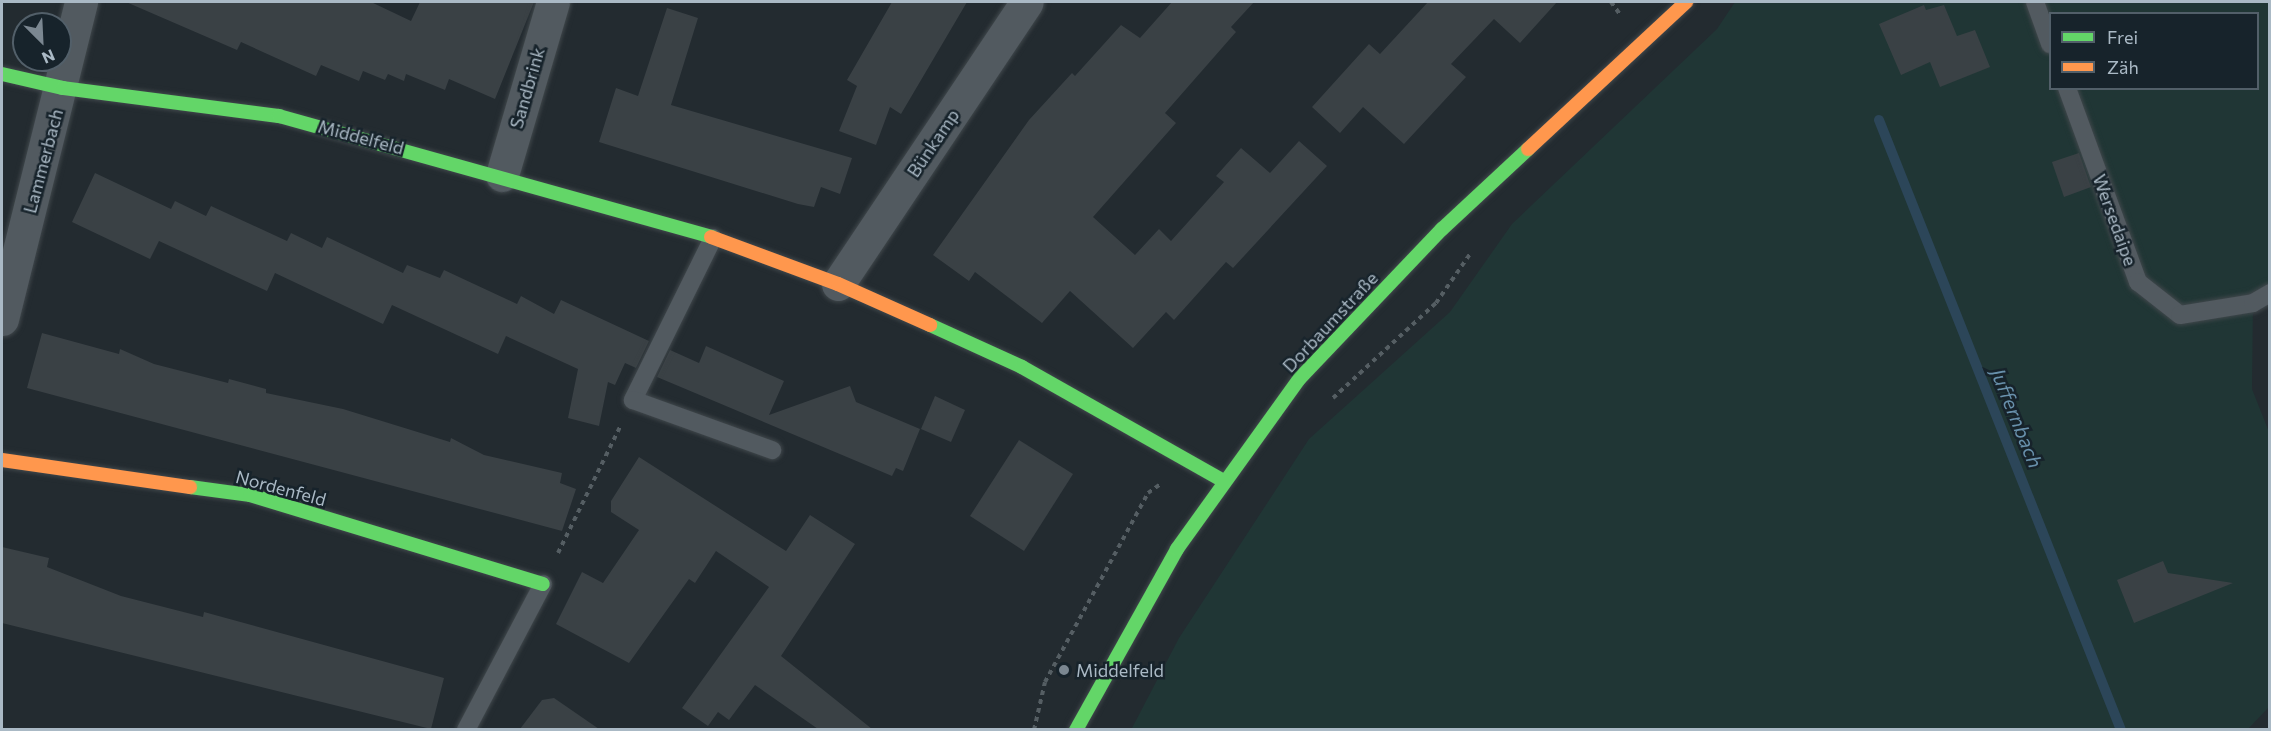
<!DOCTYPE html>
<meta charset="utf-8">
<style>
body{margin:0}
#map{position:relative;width:2271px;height:731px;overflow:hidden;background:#232b30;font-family:Commissioner,sans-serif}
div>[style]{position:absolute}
.green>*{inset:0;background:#203635}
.stream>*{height:10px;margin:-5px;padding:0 5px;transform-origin:5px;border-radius:5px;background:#2c4659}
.building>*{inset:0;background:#3a4145}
.path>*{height:4px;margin-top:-2px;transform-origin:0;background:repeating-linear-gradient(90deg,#555e63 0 4.5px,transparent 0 9px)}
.roads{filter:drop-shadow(0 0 2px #40474b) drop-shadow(0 0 2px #40474b)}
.lane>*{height:18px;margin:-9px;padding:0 9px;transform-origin:9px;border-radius:9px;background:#525a60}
.street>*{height:33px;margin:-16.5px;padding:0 16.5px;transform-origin:16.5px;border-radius:16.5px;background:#525a60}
.fast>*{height:14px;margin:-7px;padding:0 7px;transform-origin:7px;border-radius:7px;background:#63d668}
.slow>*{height:14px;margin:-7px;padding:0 7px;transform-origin:7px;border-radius:7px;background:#ff974d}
.dots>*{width:16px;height:16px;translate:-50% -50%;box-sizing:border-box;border:3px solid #17232b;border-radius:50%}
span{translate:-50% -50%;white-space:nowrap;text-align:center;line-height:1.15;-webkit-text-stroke:5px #17232b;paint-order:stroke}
.street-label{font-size:18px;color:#aab9c5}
.poi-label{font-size:18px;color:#aab9c5}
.left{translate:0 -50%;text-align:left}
.water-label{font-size:20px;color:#6890ab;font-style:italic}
.frame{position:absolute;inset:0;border:3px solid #aab9c5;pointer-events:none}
.legend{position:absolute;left:2049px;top:12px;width:210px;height:78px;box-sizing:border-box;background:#17232b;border:2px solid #525f69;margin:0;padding:8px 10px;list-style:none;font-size:18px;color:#aab9c5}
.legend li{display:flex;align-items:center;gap:12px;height:30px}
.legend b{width:30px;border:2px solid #525f69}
.north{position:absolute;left:12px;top:12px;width:60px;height:60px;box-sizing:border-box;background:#17232b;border:2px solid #525f69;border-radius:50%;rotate:156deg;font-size:16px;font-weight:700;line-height:24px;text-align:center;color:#aab9c5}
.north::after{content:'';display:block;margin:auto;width:21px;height:27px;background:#7b8791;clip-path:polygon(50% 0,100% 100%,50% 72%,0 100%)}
</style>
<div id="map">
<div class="green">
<div style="clip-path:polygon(evenodd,1735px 2px,2269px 2px,2270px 290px,2253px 303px,2252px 389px,2269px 432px,2270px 706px,2248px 729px,1131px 730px,1179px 638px,1309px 439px,1450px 312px,1512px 224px,1717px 29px,1735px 2px,2050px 14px,2258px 14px,2258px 88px,2050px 88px,2050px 14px)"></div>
</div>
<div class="stream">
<div style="left:1879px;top:120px;width:656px;rotate:68.36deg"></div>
</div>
<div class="building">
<div style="clip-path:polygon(126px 2px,371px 2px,411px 21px,420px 2px,534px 2px,495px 99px,449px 79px,445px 90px,406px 74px,404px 81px,388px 74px,385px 80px,363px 71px,359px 81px,321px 65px,316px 76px,241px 42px,237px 50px)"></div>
<div style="clip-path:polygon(892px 2px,967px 2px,901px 114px,890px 107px,876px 145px,839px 131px,857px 86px,847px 80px)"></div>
<div style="clip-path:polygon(1172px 2px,1254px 2px,1231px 27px,1236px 32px,1165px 113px,1176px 123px,1093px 217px,1135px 255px,1159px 229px,1171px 241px,1224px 182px,1216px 176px,1241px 148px,1270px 173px,1299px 141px,1327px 166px,1233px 268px,1226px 262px,1174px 320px,1166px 312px,1133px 348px,1070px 291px,1042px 323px,975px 272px,969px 281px,933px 255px,1029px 120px,1072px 73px,1075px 76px,1121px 25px,1140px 38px)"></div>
<div style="clip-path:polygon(1428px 2px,1557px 2px,1520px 43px,1494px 19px,1451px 64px,1466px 77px,1404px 144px,1363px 107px,1340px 133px,1312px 107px,1369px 44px,1380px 54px)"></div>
<div style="clip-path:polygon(1924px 5px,1926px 10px,1944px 5px,1957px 36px,1975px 30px,1990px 67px,1940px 87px,1930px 62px,1901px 75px,1879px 24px)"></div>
<div style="clip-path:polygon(667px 8px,698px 18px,671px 105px,852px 158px,840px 194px,821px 187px,814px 207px,798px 204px,599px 142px,616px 88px,638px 96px)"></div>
<div style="clip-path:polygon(2079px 153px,2091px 187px,2064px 197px,2052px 162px)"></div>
<div style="clip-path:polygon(95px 173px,171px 209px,175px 201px,206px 216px,211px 206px,287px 241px,291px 233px,322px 248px,327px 237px,403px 273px,407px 265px,440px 278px,444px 270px,517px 304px,521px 296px,554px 314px,561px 300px,649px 341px,636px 368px,625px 363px,615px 385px,608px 382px,599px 426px,568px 418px,578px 369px,506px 336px,498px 354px,392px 305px,383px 324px,275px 273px,267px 291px,159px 241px,150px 259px,72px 222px)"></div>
<div style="clip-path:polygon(42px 333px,119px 354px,120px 349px,154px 364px,228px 383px,229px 379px,266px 389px,266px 393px,343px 409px,450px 442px,451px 438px,484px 455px,562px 473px,560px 483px,576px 489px,562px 531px,27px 388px)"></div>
<div style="clip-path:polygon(706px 346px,784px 381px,769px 415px,850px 386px,856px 402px,920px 429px,903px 471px,896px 468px,892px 476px,657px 377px,670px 350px,699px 363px)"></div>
<div style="clip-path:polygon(935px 396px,965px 410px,951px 442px,921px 429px)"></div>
<div style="clip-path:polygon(1019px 440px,1073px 474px,1024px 551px,970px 516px)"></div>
<div style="clip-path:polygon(639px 457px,786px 551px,810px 515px,855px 544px,781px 656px,872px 729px,818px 729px,755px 685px,729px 720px,718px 712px,708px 726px,682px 708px,769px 587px,716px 551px,695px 583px,689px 579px,629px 663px,556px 624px,582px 572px,603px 583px,639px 530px,611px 512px,611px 501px)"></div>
<div style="clip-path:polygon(2px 547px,49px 558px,47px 567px,121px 596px,203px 617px,204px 612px,444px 678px,431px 729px,2px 623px)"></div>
<div style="clip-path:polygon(2163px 561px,2168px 573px,2233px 583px,2134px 623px,2117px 580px)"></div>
<div style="clip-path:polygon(554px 698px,599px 729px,520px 729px,542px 700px)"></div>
</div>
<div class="path">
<div style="left:1611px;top:2px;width:17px;rotate:54deg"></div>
<div style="left:1333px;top:398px;width:140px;rotate:-42.7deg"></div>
<div style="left:1436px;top:303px;width:60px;rotate:-55.2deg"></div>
<div style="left:558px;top:553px;width:143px;rotate:-63.8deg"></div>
<div style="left:1034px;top:730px;width:49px;rotate:-77.1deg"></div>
<div style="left:1045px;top:682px;width:215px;rotate:-61.4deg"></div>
<div style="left:1148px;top:493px;width:14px;rotate:-36deg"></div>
</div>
<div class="roads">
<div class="lane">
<div style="left:2035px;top:2px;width:45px;rotate:70.3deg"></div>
<div style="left:2067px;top:88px;width:207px;rotate:69.9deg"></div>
<div style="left:2138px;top:282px;width:53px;rotate:38.2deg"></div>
<div style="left:2180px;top:315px;width:74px;rotate:-9.3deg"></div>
<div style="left:2253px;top:303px;width:20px;rotate:-30deg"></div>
<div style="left:713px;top:238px;width:181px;rotate:116.3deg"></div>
<div style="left:633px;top:400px;width:148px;rotate:19.8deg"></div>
<div style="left:466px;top:730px;width:165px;rotate:-62.2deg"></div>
</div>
<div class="street">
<div style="left:502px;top:175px;width:180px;rotate:-73.6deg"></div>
<div style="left:838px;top:284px;width:339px;rotate:-56.2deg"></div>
<div style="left:2px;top:319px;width:327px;rotate:-76deg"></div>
</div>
<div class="fast">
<div style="left:2px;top:74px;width:63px;rotate:12.9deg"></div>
<div style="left:63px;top:88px;width:218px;rotate:7.4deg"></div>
<div style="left:279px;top:116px;width:449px;rotate:15.6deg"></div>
<div style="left:930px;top:325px;width:101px;rotate:24.5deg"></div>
<div style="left:1022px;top:367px;width:230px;rotate:29.5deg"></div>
<div style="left:190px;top:487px;width:61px;rotate:7.6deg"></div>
<div style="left:250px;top:495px;width:306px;rotate:16.9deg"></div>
<div style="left:1076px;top:730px;width:207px;rotate:-60.8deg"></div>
<div style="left:1177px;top:549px;width:211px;rotate:-54.3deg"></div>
<div style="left:1300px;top:378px;width:206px;rotate:-46.4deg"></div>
<div style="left:1442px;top:229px;width:117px;rotate:-42.9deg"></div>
</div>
<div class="slow">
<div style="left:1528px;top:149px;width:216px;rotate:-42.9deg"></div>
<div style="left:711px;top:237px;width:135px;rotate:20.3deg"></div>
<div style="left:838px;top:284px;width:101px;rotate:24deg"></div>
<div style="left:2px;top:460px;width:190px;rotate:8.2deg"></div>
</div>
</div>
<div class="dots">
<div style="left:1064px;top:670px;background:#7b8791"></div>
</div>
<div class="street-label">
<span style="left:527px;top:88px;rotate:-74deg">Sandbrink</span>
<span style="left:361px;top:137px;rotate:15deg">Middelfeld</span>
<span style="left:933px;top:143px;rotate:-56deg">Bünkamp</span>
<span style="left:43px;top:161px;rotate:-75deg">Lammerbach</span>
<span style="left:2115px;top:220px;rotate:70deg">Wersedaipe</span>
<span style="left:1330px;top:322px;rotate:-47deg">Dorbaumstraße</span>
<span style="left:281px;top:488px;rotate:15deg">Nordenfeld</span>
</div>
<div class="poi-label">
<span class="left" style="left:1076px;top:670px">Middelfeld</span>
</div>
<div class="water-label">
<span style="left:2017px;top:418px;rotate:68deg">Juffernbach</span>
</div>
<div class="frame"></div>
<ul class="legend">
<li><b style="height:8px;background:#63d668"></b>Frei</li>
<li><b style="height:8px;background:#ff974d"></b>Zäh</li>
</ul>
<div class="north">N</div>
</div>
